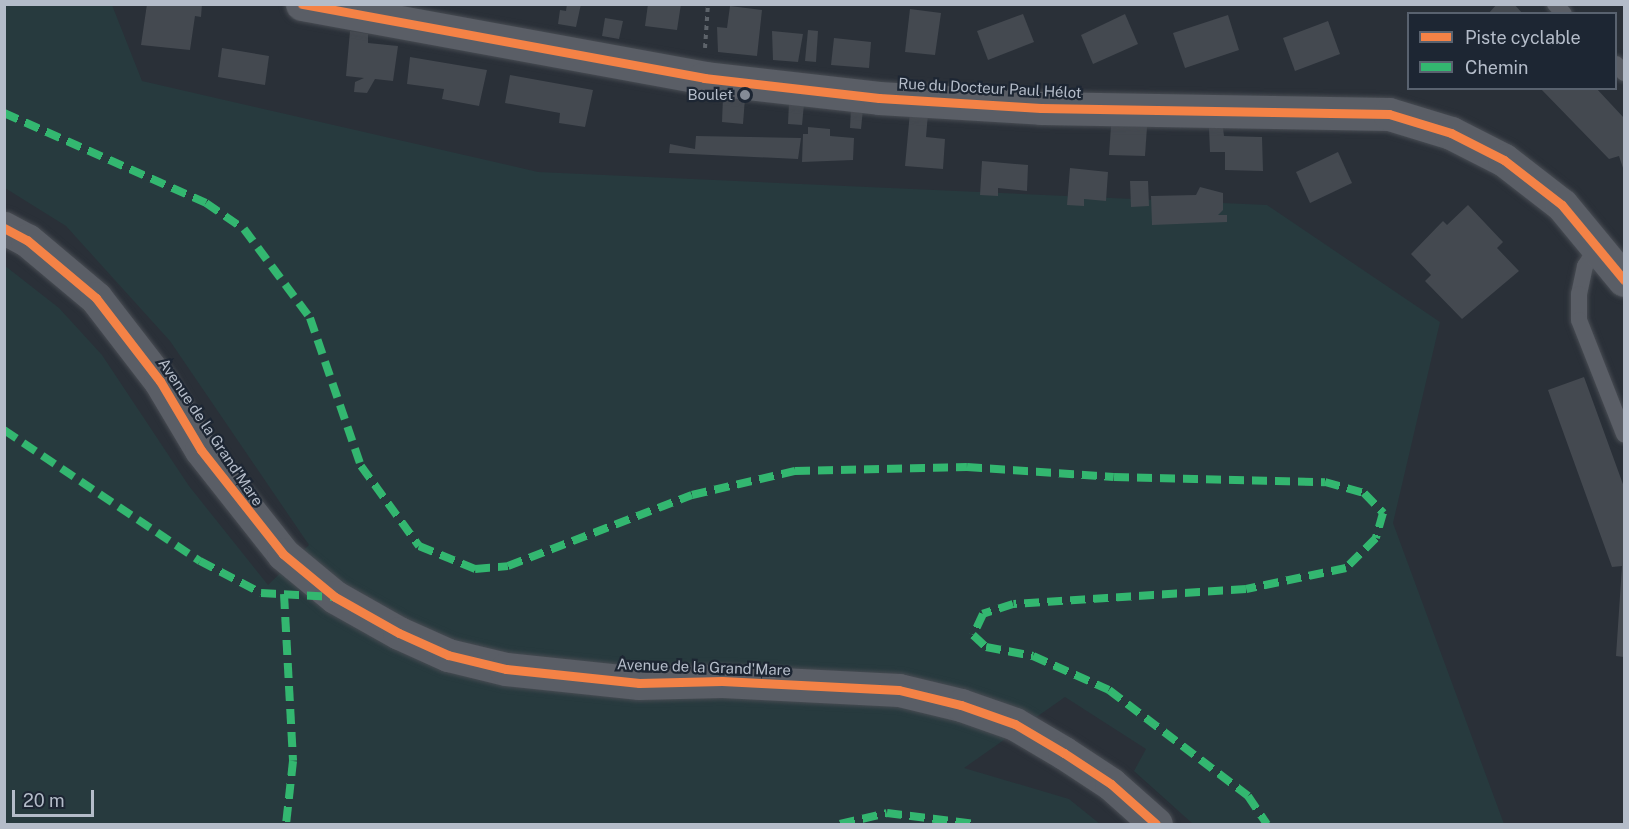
<!DOCTYPE html>
<meta charset="utf-8">
<style>
body{margin:0}
#map{position:relative;width:1629px;height:829px;overflow:hidden;background:#2a3038;font-family:"Public Sans",sans-serif}
div>[style]{position:absolute}
.green>*{inset:0;background:#273a3e}
.building>*{inset:0;background:#444950}
.path>*{height:4px;margin-top:-2px;transform-origin:0;background:repeating-linear-gradient(90deg,#5d636a 0 4.5px,transparent 0 9px)}
.roads{filter:drop-shadow(0 0 2px #484c53) drop-shadow(0 0 2px #484c53)}
.service>*{height:16px;margin:-8px;padding:0 8px;transform-origin:8px;border-radius:8px;background:#5a5e66}
.minor>*{height:33px;margin:-16.5px;padding:0 16.5px;transform-origin:16.5px;border-radius:16.5px;background:#5a5e66}
.tertiary>*{height:33px;margin:-16.5px;padding:0 16.5px;transform-origin:16.5px;border-radius:16.5px;background:#5a5e66}
.quiet>*{height:8px;margin-top:-4px;transform-origin:0;background:repeating-linear-gradient(90deg,#33b770 0 15px,transparent 0 23px)}
.cycleway>*{height:9px;margin:-4.5px;padding:0 4.5px;transform-origin:4.5px;border-radius:4.5px;background:#f48246}
.dots>*{width:16px;height:16px;translate:-50% -50%;box-sizing:border-box;border:3px solid #1d2633;border-radius:50%}
span{translate:-50% -50%;white-space:nowrap;text-align:center;line-height:1.15;-webkit-text-stroke:4.5px #1d2633;paint-order:stroke}
.street-label{font-size:15px;color:#b4bcc9}
.poi-label{font-size:15px;color:#b4bcc9}
.right{translate:-100% -50%;text-align:right}
.frame{position:absolute;inset:0;border:6px solid #b4bcc9;pointer-events:none}
.legend{position:absolute;left:1407px;top:12px;width:210px;height:78px;box-sizing:border-box;background:#1d2633;border:2px solid #59626f;margin:0;padding:8px 10px;list-style:none;font-size:18px;color:#b4bcc9}
.legend li{display:flex;align-items:center;gap:12px;height:30px}
.legend b{width:30px;border:2px solid #59626f}
.scale{position:absolute;left:12px;top:790px;width:82px;height:27px;box-sizing:border-box;border:3px solid #b4bcc9;border-top:0;padding-left:8px;font-size:18px;line-height:21px;white-space:nowrap;color:#b4bcc9;-webkit-text-stroke:4px #1d2633;paint-order:stroke}
</style>
<div id="map">
<div class="green">
<div style="clip-path:polygon(5px 5px,112px 5px,142px 81px,538px 172px,1267px 205px,1440px 322px,1393px 523px,1504px 824px,1193px 824px,1134px 771px,1146px 749px,1065px 697px,964px 768px,1069px 799px,1100px 824px,5px 824px,4px 265px,59px 308px,102px 355px,189px 486px,268px 585px,309px 545px,170px 341px,66px 226px,5px 188px)"></div>
</div>
<div class="building">
<div style="clip-path:polygon(147px 4px,202px 4px,201px 17px,195px 16px,190px 50px,141px 45px)"></div>
<div style="clip-path:polygon(567px 4px,581px 4px,576px 27px,558px 24px,560px 10px,566px 11px)"></div>
<div style="clip-path:polygon(648px 4px,681px 4px,677px 30px,645px 26px)"></div>
<div style="clip-path:polygon(1497px 4px,1514px 4px,1523px 14px,1488px 14px)"></div>
<div style="clip-path:polygon(730px 6px,762px 10px,757px 56px,718px 52px,717px 27px,727px 28px)"></div>
<div style="clip-path:polygon(910px 9px,941px 13px,935px 55px,905px 52px)"></div>
<div style="clip-path:polygon(1023px 14px,1034px 42px,988px 60px,977px 31px)"></div>
<div style="clip-path:polygon(1125px 14px,1138px 44px,1093px 64px,1081px 35px)"></div>
<div style="clip-path:polygon(1228px 15px,1239px 50px,1185px 68px,1173px 33px)"></div>
<div style="clip-path:polygon(605px 18px,623px 21px,619px 39px,602px 36px)"></div>
<div style="clip-path:polygon(1328px 21px,1340px 54px,1295px 71px,1283px 38px)"></div>
<div style="clip-path:polygon(808px 30px,818px 31px,816px 62px,805px 61px)"></div>
<div style="clip-path:polygon(350px 31px,368px 34px,368px 43px,398px 46px,393px 81px,375px 79px,367px 93px,354px 92px,355px 82px,364px 78px,346px 76px)"></div>
<div style="clip-path:polygon(772px 31px,803px 34px,798px 62px,773px 60px)"></div>
<div style="clip-path:polygon(834px 38px,871px 42px,869px 68px,831px 65px)"></div>
<div style="clip-path:polygon(222px 48px,269px 56px,265px 85px,218px 77px)"></div>
<div style="clip-path:polygon(410px 57px,487px 70px,479px 106px,442px 99px,444px 89px,407px 84px)"></div>
<div style="clip-path:polygon(510px 75px,593px 90px,585px 127px,559px 123px,560px 113px,505px 103px)"></div>
<div style="clip-path:polygon(1540px 88px,1596px 88px,1624px 118px,1624px 171px,1619px 156px,1609px 159px)"></div>
<div style="clip-path:polygon(723px 97px,745px 98px,743px 124px,722px 122px)"></div>
<div style="clip-path:polygon(789px 102px,804px 104px,802px 125px,788px 124px)"></div>
<div style="clip-path:polygon(851px 108px,863px 109px,861px 129px,850px 128px)"></div>
<div style="clip-path:polygon(910px 112px,928px 114px,926px 137px,945px 139px,943px 169px,905px 166px)"></div>
<div style="clip-path:polygon(1111px 126px,1147px 127px,1145px 156px,1109px 155px)"></div>
<div style="clip-path:polygon(808px 127px,830px 129px,830px 136px,854px 138px,853px 160px,802px 162px,803px 134px,808px 134px)"></div>
<div style="clip-path:polygon(1209px 128px,1223px 128px,1224px 136px,1262px 137px,1263px 171px,1225px 170px,1225px 152px,1210px 152px)"></div>
<div style="clip-path:polygon(696px 136px,801px 138px,798px 159px,669px 153px,670px 144px,695px 149px)"></div>
<div style="clip-path:polygon(1338px 152px,1352px 183px,1310px 203px,1296px 172px)"></div>
<div style="clip-path:polygon(982px 161px,1028px 165px,1027px 191px,998px 188px,998px 196px,980px 195px)"></div>
<div style="clip-path:polygon(1070px 168px,1108px 172px,1106px 201px,1084px 199px,1084px 206px,1067px 205px)"></div>
<div style="clip-path:polygon(1130px 181px,1148px 181px,1149px 206px,1131px 207px)"></div>
<div style="clip-path:polygon(1200px 187px,1223px 193px,1223px 210px,1218px 215px,1227px 215px,1227px 222px,1152px 225px,1151px 196px,1196px 195px)"></div>
<div style="clip-path:polygon(1468px 205px,1503px 242px,1497px 248px,1519px 271px,1462px 319px,1425px 281px,1431px 275px,1411px 254px,1443px 221px,1447px 225px)"></div>
<div style="clip-path:polygon(1584px 377px,1624px 487px,1624px 657px,1616px 656px,1622px 566px,1612px 567px,1548px 390px)"></div>
</div>
<div class="path">
<div style="left:705px;top:48px;width:44px;rotate:-86.1deg"></div>
</div>
<div class="roads">
<div class="service">
<div style="left:1555px;top:4px;width:13px;rotate:48deg"></div>
<div style="left:1616px;top:64px;width:12px;rotate:48deg"></div>
<div style="left:1598px;top:246px;width:24px;rotate:123deg"></div>
<div style="left:1585px;top:266px;width:29px;rotate:102deg"></div>
<div style="left:1579px;top:294px;width:26px;rotate:90deg"></div>
<div style="left:1579px;top:320px;width:123px;rotate:68.5deg"></div>
</div>
<div class="minor">
<div style="left:302px;top:4px;width:409px;rotate:10.4deg"></div>
<div style="left:704px;top:78px;width:176px;rotate:6.5deg"></div>
<div style="left:879px;top:98px;width:162px;rotate:3.5deg"></div>
<div style="left:1041px;top:108px;width:348px;rotate:1deg"></div>
<div style="left:1389px;top:114px;width:65px;rotate:17deg"></div>
<div style="left:1451px;top:133px;width:59px;rotate:27deg"></div>
<div style="left:1504px;top:160px;width:73px;rotate:37.8deg"></div>
<div style="left:1562px;top:205px;width:97px;rotate:50.4deg"></div>
</div>
<div class="tertiary">
<div style="left:4px;top:228px;width:26px;rotate:28deg"></div>
<div style="left:27px;top:240px;width:90px;rotate:40deg"></div>
<div style="left:96px;top:298px;width:105px;rotate:52.4deg"></div>
<div style="left:160px;top:381px;width:80px;rotate:59.3deg"></div>
<div style="left:201px;top:450px;width:132px;rotate:51.7deg"></div>
<div style="left:283px;top:554px;width:67px;rotate:39.6deg"></div>
<div style="left:335px;top:597px;width:73px;rotate:29.4deg"></div>
<div style="left:399px;top:633px;width:54px;rotate:24.2deg"></div>
<div style="left:448px;top:655px;width:60px;rotate:13.6deg"></div>
<div style="left:506px;top:669px;width:134px;rotate:6deg"></div>
<div style="left:639px;top:683px;width:83px;rotate:-1.4deg"></div>
<div style="left:722px;top:681px;width:177px;rotate:2.9deg"></div>
<div style="left:899px;top:690px;width:64px;rotate:13.6deg"></div>
<div style="left:961px;top:705px;width:57px;rotate:19.4deg"></div>
<div style="left:1015px;top:724px;width:57px;rotate:30.6deg"></div>
<div style="left:1064px;top:753px;width:56px;rotate:33.4deg"></div>
<div style="left:1111px;top:784px;width:60px;rotate:41.6deg"></div>
</div>
</div>
<div class="quiet">
<div style="left:4px;top:113px;width:221px;rotate:24deg"></div>
<div style="left:206px;top:203px;width:46px;rotate:34.4deg"></div>
<div style="left:244px;top:229px;width:111px;rotate:53.4deg"></div>
<div style="left:310px;top:318px;width:157px;rotate:71deg"></div>
<div style="left:361px;top:466px;width:99px;rotate:54.1deg"></div>
<div style="left:419px;top:546px;width:61px;rotate:22.3deg"></div>
<div style="left:475px;top:569px;width:33px;rotate:-5deg"></div>
<div style="left:508px;top:566px;width:197px;rotate:-21.1deg"></div>
<div style="left:692px;top:495px;width:106px;rotate:-13.1deg"></div>
<div style="left:795px;top:471px;width:172px;rotate:-1.3deg"></div>
<div style="left:967px;top:467px;width:147px;rotate:3.9deg"></div>
<div style="left:1114px;top:477px;width:211px;rotate:1.4deg"></div>
<div style="left:1325px;top:482px;width:41px;rotate:15.8deg"></div>
<div style="left:1364px;top:493px;width:28px;rotate:46deg"></div>
<div style="left:1383px;top:513px;width:26px;rotate:106deg"></div>
<div style="left:1376px;top:538px;width:42px;rotate:135deg"></div>
<div style="left:1346px;top:568px;width:102px;rotate:168.1deg"></div>
<div style="left:1246px;top:589px;width:233px;rotate:176.3deg"></div>
<div style="left:1013px;top:604px;width:32px;rotate:162deg"></div>
<div style="left:983px;top:614px;width:23px;rotate:115deg"></div>
<div style="left:973px;top:635px;width:18px;rotate:43deg"></div>
<div style="left:986px;top:647px;width:48px;rotate:10.8deg"></div>
<div style="left:1033px;top:656px;width:83px;rotate:24.1deg"></div>
<div style="left:1109px;top:690px;width:175px;rotate:37.3deg"></div>
<div style="left:1248px;top:796px;width:34px;rotate:56deg"></div>
<div style="left:4px;top:430px;width:236px;rotate:33.8deg"></div>
<div style="left:200px;top:561px;width:69px;rotate:27.7deg"></div>
<div style="left:261px;top:593px;width:73px;rotate:3.1deg"></div>
<div style="left:284px;top:594px;width:167px;rotate:86.9deg"></div>
<div style="left:293px;top:761px;width:63px;rotate:96.3deg"></div>
<div style="left:840px;top:824px;width:48px;rotate:-13.2deg"></div>
<div style="left:887px;top:813px;width:89px;rotate:7.1deg"></div>
</div>
<div class="cycleway">
<div style="left:302px;top:4px;width:409px;rotate:10.4deg"></div>
<div style="left:704px;top:78px;width:176px;rotate:6.5deg"></div>
<div style="left:879px;top:98px;width:162px;rotate:3.5deg"></div>
<div style="left:1041px;top:108px;width:348px;rotate:1deg"></div>
<div style="left:1389px;top:114px;width:65px;rotate:17deg"></div>
<div style="left:1451px;top:133px;width:59px;rotate:27deg"></div>
<div style="left:1504px;top:160px;width:73px;rotate:37.8deg"></div>
<div style="left:1562px;top:205px;width:97px;rotate:50.4deg"></div>
<div style="left:4px;top:228px;width:26px;rotate:28deg"></div>
<div style="left:27px;top:240px;width:90px;rotate:40deg"></div>
<div style="left:96px;top:298px;width:105px;rotate:52.4deg"></div>
<div style="left:160px;top:381px;width:80px;rotate:59.3deg"></div>
<div style="left:201px;top:450px;width:132px;rotate:51.7deg"></div>
<div style="left:283px;top:554px;width:67px;rotate:39.6deg"></div>
<div style="left:335px;top:597px;width:73px;rotate:29.4deg"></div>
<div style="left:399px;top:633px;width:54px;rotate:24.2deg"></div>
<div style="left:448px;top:655px;width:60px;rotate:13.6deg"></div>
<div style="left:506px;top:669px;width:134px;rotate:6deg"></div>
<div style="left:639px;top:683px;width:83px;rotate:-1.4deg"></div>
<div style="left:722px;top:681px;width:177px;rotate:2.9deg"></div>
<div style="left:899px;top:690px;width:64px;rotate:13.6deg"></div>
<div style="left:961px;top:705px;width:57px;rotate:19.4deg"></div>
<div style="left:1015px;top:724px;width:57px;rotate:30.6deg"></div>
<div style="left:1064px;top:753px;width:56px;rotate:33.4deg"></div>
<div style="left:1111px;top:784px;width:60px;rotate:41.6deg"></div>
</div>
<div class="dots">
<div style="left:745px;top:95px;background:#848b96"></div>
</div>
<div class="street-label">
<span style="left:990px;top:88px;rotate:3deg">Rue du Docteur Paul Hélot</span>
<span style="left:211px;top:432px;rotate:56deg">Avenue de la Grand'Mare</span>
<span style="left:704px;top:667px;rotate:2deg">Avenue de la Grand'Mare</span>
</div>
<div class="poi-label">
<span class="right" style="left:733px;top:95px">Boulet</span>
</div>
<div class="frame"></div>
<ul class="legend">
<li><b style="height:8px;background:#f48246"></b>Piste cyclable</li>
<li><b style="height:8px;background:#33b770"></b>Chemin</li>
</ul>
<div class="scale">20 m</div>
</div>
